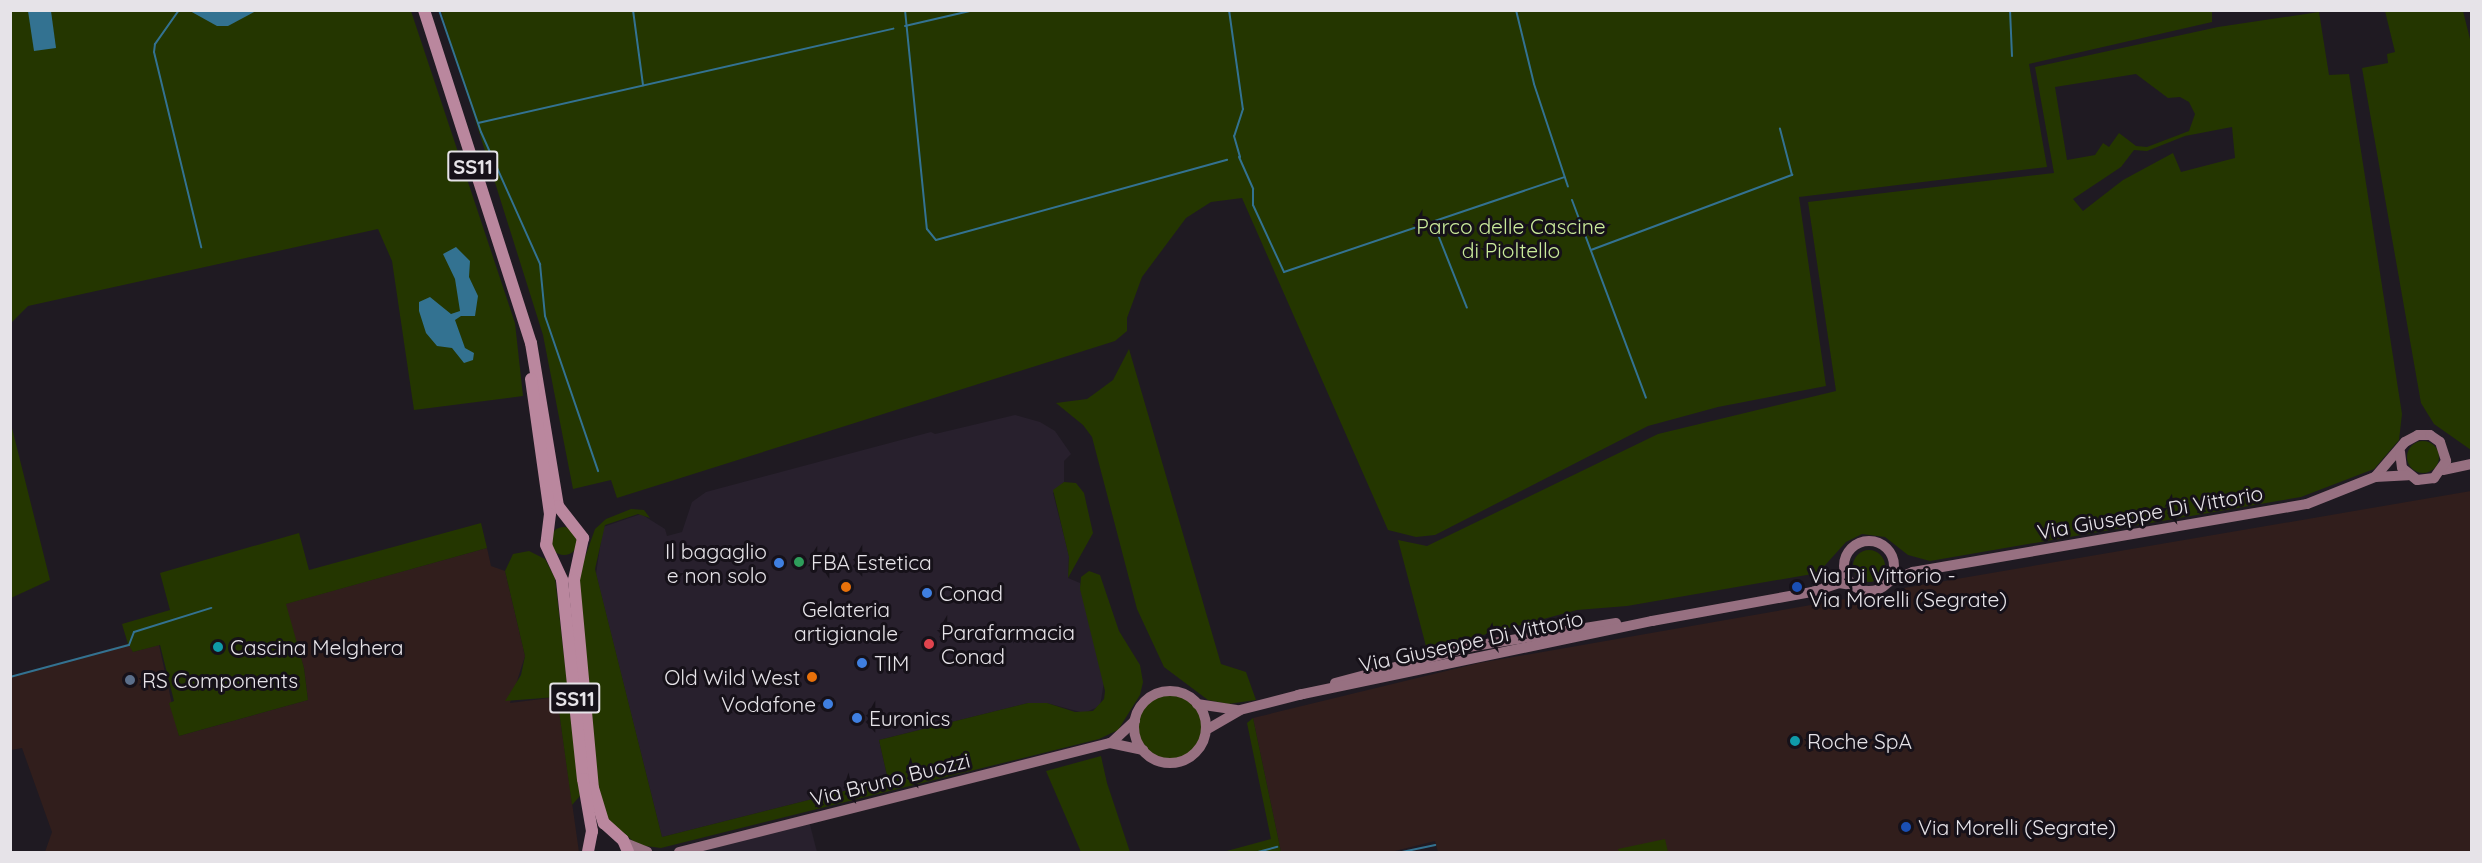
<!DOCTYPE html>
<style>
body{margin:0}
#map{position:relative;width:2482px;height:863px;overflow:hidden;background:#1f1a22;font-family:Quicksand,sans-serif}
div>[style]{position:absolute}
.built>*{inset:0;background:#28202d}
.industrial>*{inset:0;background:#311e1c}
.green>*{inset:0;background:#243600}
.round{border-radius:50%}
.water>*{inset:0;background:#337291}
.stream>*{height:2px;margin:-1px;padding:0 1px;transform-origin:1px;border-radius:1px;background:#337291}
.secondary>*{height:10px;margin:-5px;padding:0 5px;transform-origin:5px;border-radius:5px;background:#977081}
.secondary>.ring{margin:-5px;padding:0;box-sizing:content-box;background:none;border:10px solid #977081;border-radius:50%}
.primary>*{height:12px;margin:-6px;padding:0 6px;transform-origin:6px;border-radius:6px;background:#ba879e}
.dots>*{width:16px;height:16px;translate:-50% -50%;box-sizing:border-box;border:3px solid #161119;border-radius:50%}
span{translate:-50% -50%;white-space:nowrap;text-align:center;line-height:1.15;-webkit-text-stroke:6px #161119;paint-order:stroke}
.shield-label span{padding:2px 4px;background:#161119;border:2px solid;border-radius:4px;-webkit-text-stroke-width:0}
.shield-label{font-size:20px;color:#e6e3e8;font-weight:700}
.park-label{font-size:21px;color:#caeb9b}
.street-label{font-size:21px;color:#e6e3e8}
.poi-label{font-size:21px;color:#e6e3e8}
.right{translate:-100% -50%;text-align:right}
.left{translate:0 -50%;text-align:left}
.frame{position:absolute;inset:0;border:12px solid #e6e3e8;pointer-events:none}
</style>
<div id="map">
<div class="built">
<div style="clip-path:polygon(1015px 415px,1040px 422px,1055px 431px,1071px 454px,1064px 461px,1064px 482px,1053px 493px,1069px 556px,1068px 578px,1080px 583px,1104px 682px,1100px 706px,1084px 713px,1047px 703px,1028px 703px,879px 740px,888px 780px,662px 837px,596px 574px,603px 527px,641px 514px,665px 529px,667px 536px,682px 532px,692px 502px,706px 492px,931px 432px,935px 434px)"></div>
<div style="clip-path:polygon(809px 821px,817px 852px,694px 852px)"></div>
</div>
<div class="industrial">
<div style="clip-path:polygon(2471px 491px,2471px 852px,1438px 852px,1435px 841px,1391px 852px,1281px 852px,1253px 718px,1479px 663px,1851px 598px,1874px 603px,1904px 588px)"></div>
<div style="clip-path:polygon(487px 548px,491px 566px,505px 571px,525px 656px,510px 703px,557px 697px,579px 852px,45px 852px,52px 832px,22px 748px,11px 750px,11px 677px,130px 643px,133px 652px,159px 645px,179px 736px,308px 700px,304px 668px,285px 604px)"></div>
</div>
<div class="green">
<div style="clip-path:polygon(2212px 10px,2212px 22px,2029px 64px,2047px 167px,1799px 197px,1826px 386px,1718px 407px,1648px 426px,1435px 535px,1416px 537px,1388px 530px,1242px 198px,1211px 202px,1186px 218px,1142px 277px,1127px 318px,1127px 331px,1115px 341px,617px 498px,611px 480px,573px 489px,543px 335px,441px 11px)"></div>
<div style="clip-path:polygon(11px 11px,411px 11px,515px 323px,523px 396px,414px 410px,392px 261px,378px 229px,28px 306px,11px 323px)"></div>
<div style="clip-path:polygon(2385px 11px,2463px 11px,2471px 43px,2471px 450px,2434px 424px,2421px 403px,2362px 68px,2388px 63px,2387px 54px,2395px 52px)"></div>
<div style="clip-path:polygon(evenodd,2319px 12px,2329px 75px,2349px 74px,2402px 414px,2399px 440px,2374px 469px,2301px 497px,1930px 561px,1908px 555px,1885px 537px,1862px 534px,1846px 542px,1818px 573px,1627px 606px,1577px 610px,1427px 650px,1398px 540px,1427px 546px,1658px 434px,1836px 391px,1808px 202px,2054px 173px,2035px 67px,2218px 27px,2319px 12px,2136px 74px,2168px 98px,2180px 97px,2189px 102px,2195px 114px,2189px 131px,2147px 147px,2136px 146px,2119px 133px,2109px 147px,2103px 143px,2095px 155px,2067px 160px,2055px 87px,2136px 74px,2319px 12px,2232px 127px,2235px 158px,2181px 172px,2173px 153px,2123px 180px,2083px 211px,2073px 199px,2121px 167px,2134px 150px,2147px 151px,2185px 136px,2232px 127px)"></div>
<div style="clip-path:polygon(1129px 349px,1221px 664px,1246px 672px,1256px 700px,1228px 704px,1208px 700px,1164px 667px,1137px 609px,1092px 437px,1083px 425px,1056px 403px,1087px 399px,1094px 394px,1113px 380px)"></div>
<div style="clip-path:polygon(11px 424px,50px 580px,11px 598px,10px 598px)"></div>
<div class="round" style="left:2407px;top:441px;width:32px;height:32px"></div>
<div style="clip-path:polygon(1064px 482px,1076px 483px,1084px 493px,1093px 533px,1068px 578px,1069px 557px,1053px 490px)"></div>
<div style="clip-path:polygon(631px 509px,644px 510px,650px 518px,638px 514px,605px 525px,595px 569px,662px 837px,888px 780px,879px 740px,1028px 703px,1047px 703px,1075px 712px,1093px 711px,1104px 699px,1105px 691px,1080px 589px,1081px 577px,1089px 571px,1100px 575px,1119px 631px,1140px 665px,1143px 682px,1140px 695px,1118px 730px,1099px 739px,661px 848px,638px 845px,611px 823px,600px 804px,578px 577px,595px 529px,606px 519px)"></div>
<div style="clip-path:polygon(481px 523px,487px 548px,286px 604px,304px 668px,308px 700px,179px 736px,169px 703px,174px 701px,160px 645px,133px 652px,128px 644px,122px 624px,170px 610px,160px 573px,299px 533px,309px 570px)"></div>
<div class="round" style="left:550px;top:527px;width:28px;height:28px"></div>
<div class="round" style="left:1853px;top:550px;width:32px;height:32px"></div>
<div style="clip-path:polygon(529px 551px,545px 559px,555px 578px,580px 796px,572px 805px,557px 697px,505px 701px,521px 675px,525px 656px,505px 571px,513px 554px)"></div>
<div class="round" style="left:1138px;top:695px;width:64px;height:64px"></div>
<div style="clip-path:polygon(1253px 718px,1281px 852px,1223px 852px,1271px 839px,1247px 723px)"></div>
<div style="clip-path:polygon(1101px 756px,1107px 783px,1130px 852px,1081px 852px,1046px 771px)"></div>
<div style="clip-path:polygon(1665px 839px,1668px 852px,1619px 852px,1618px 849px)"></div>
</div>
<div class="water">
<div style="clip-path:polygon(28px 11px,51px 11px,56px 48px,34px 51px)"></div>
<div style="clip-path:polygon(190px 11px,256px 11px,228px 26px,217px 26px)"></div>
<div style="clip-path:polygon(456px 247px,470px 261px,469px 277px,478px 296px,475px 316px,461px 316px,455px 320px,465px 348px,474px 353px,473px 360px,464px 363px,452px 348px,437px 346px,426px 333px,419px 311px,419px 302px,430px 297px,451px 314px,460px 311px,455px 279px,443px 254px)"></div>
</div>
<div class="stream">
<div style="left:179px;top:10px;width:42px;rotate:125.2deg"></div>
<div style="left:155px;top:44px;width:8px;rotate:97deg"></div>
<div style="left:154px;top:52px;width:201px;rotate:76.4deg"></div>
<div style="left:439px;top:10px;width:129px;rotate:71deg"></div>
<div style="left:481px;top:132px;width:145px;rotate:65.9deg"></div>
<div style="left:540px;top:264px;width:52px;rotate:84.5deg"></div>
<div style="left:545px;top:316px;width:164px;rotate:71.1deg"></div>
<div style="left:633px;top:10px;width:76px;rotate:82.4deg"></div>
<div style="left:905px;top:10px;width:220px;rotate:84.3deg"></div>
<div style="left:927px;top:229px;width:14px;rotate:51deg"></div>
<div style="left:936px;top:240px;width:302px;rotate:-15.4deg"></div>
<div style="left:1229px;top:10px;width:100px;rotate:82deg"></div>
<div style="left:1243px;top:109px;width:28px;rotate:108deg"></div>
<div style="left:1234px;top:136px;width:22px;rotate:74deg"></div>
<div style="left:1516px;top:10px;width:76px;rotate:76.3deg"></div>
<div style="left:1534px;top:84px;width:108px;rotate:71.7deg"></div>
<div style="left:2010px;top:10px;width:46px;rotate:87.5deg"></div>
<div style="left:905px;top:26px;width:71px;rotate:-13.1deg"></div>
<div style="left:478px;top:123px;width:426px;rotate:-12.8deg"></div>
<div style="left:1239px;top:157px;width:35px;rotate:66deg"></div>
<div style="left:1253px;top:189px;width:16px;rotate:90deg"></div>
<div style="left:1253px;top:205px;width:74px;rotate:65.2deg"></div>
<div style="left:1284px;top:272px;width:296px;rotate:-18.7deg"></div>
<div style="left:1572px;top:200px;width:211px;rotate:69.5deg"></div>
<div style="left:1433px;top:222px;width:92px;rotate:68.4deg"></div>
<div style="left:1591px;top:250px;width:215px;rotate:-20.5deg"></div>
<div style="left:1792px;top:175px;width:48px;rotate:-104.6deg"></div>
<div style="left:10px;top:677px;width:123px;rotate:-15.1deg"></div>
<div style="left:129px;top:645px;width:14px;rotate:-69deg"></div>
<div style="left:134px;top:632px;width:81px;rotate:-17.3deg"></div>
<div style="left:1258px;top:852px;width:20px;rotate:-15deg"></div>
<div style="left:1402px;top:852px;width:34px;rotate:-12deg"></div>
</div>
<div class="secondary">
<div style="left:2443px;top:470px;width:30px;rotate:-12deg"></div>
<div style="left:2375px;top:477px;width:46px;rotate:-49.4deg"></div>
<div style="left:2405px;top:442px;width:15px;rotate:-28deg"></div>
<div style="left:2418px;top:435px;width:12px"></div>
<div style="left:2430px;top:435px;width:12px;rotate:35deg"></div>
<div style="left:2440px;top:442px;width:20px;rotate:72deg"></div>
<div style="left:2446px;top:461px;width:21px;rotate:125deg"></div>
<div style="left:2434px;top:478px;width:17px;rotate:173deg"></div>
<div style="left:2417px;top:480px;width:19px;rotate:-141deg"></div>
<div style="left:2402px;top:468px;width:16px;rotate:-97deg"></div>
<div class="ring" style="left:1844px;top:541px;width:40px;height:40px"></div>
<div style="left:1889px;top:582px;width:26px;rotate:-23deg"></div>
<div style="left:1913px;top:572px;width:400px;rotate:-9.8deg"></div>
<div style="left:2307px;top:504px;width:73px;rotate:-21.7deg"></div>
<div style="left:2375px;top:477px;width:33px;rotate:-3deg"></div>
<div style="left:1335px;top:683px;width:144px;rotate:-14.9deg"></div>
<div style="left:1474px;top:646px;width:144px;rotate:-9.2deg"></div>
<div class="ring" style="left:1134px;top:691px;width:62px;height:62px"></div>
<div style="left:1298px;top:695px;width:362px;rotate:-11.8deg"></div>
<div style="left:1652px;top:621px;width:163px;rotate:-10.3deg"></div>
<div style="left:1812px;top:592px;width:28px;rotate:-18deg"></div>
<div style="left:1839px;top:583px;width:13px;rotate:9deg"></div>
<div style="left:1197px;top:704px;width:40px;rotate:8.5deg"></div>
<div style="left:1206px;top:730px;width:39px;rotate:-30deg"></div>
<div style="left:1240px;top:710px;width:65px;rotate:-14.3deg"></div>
<div style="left:1111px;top:743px;width:33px;rotate:-43deg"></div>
<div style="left:625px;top:843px;width:24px;rotate:22deg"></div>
<div style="left:679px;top:852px;width:445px;rotate:-14.2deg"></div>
<div style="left:1110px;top:743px;width:34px;rotate:12deg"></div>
</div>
<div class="primary">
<div style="left:424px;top:10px;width:350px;rotate:72.2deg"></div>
<div style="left:531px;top:343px;width:165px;rotate:80.6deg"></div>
<div style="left:558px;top:506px;width:41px;rotate:52deg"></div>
<div style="left:583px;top:538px;width:43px;rotate:102.1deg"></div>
<div style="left:574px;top:580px;width:209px;rotate:84.8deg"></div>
<div style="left:593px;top:788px;width:37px;rotate:73deg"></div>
<div style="left:604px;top:823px;width:25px;rotate:42deg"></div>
<div style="left:623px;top:840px;width:13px;rotate:67deg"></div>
<div style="left:531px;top:379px;width:136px;rotate:82deg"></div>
<div style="left:550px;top:514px;width:31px;rotate:97deg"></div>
<div style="left:546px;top:545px;width:38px;rotate:65deg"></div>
<div style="left:562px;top:580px;width:200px;rotate:84deg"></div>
<div style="left:583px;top:779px;width:53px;rotate:80.2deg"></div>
<div style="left:592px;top:831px;width:21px;rotate:101deg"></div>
</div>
<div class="dots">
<div style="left:799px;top:562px;background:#2e9e5b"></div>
<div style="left:779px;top:563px;background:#3f7fe0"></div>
<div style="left:846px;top:587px;background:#e8710a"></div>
<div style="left:1797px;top:587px;background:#1a4fb4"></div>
<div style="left:927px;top:593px;background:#3f7fe0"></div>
<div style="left:929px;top:644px;background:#e0444e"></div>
<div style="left:218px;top:647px;background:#0f9aa8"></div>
<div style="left:862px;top:663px;background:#3f7fe0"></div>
<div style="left:812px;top:677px;background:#e8710a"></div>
<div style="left:130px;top:680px;background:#5c6f8a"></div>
<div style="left:828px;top:704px;background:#3f7fe0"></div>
<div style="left:857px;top:718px;background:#3f7fe0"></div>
<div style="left:1795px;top:741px;background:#0f9aa8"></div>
<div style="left:1906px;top:827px;background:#1a4fb4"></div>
</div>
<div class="shield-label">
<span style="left:473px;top:166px">SS11</span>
<span style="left:575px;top:698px">SS11</span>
</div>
<div class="park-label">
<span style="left:1511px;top:238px">Parco delle Cascine<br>di Pioltello</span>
</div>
<div class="street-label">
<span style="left:2150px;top:512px;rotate:-10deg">Via Giuseppe Di Vittorio</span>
<span style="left:1471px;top:641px;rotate:-12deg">Via Giuseppe Di Vittorio</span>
<span style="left:890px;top:779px;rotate:-14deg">Via Bruno Buozzi</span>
</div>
<div class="poi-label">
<span class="right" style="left:767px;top:563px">Il bagaglio<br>e non solo</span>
<span class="left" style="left:811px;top:562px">FBA Estetica</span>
<span class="left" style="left:1809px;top:587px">Via Di Vittorio -<br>Via Morelli (Segrate)</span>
<span class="left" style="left:939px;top:593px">Conad</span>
<span style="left:846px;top:621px">Gelateria<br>artigianale</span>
<span class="left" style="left:941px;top:644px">Parafarmacia<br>Conad</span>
<span class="left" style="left:230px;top:647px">Cascina Melghera</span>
<span class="left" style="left:874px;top:663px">TIM</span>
<span class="right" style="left:800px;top:677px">Old Wild West</span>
<span class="left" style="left:142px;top:680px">RS Components</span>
<span class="right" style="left:816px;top:704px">Vodafone</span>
<span class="left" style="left:869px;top:718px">Euronics</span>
<span class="left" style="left:1807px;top:741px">Roche SpA</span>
<span class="left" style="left:1918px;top:827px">Via Morelli (Segrate)</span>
</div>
<div class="frame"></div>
</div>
